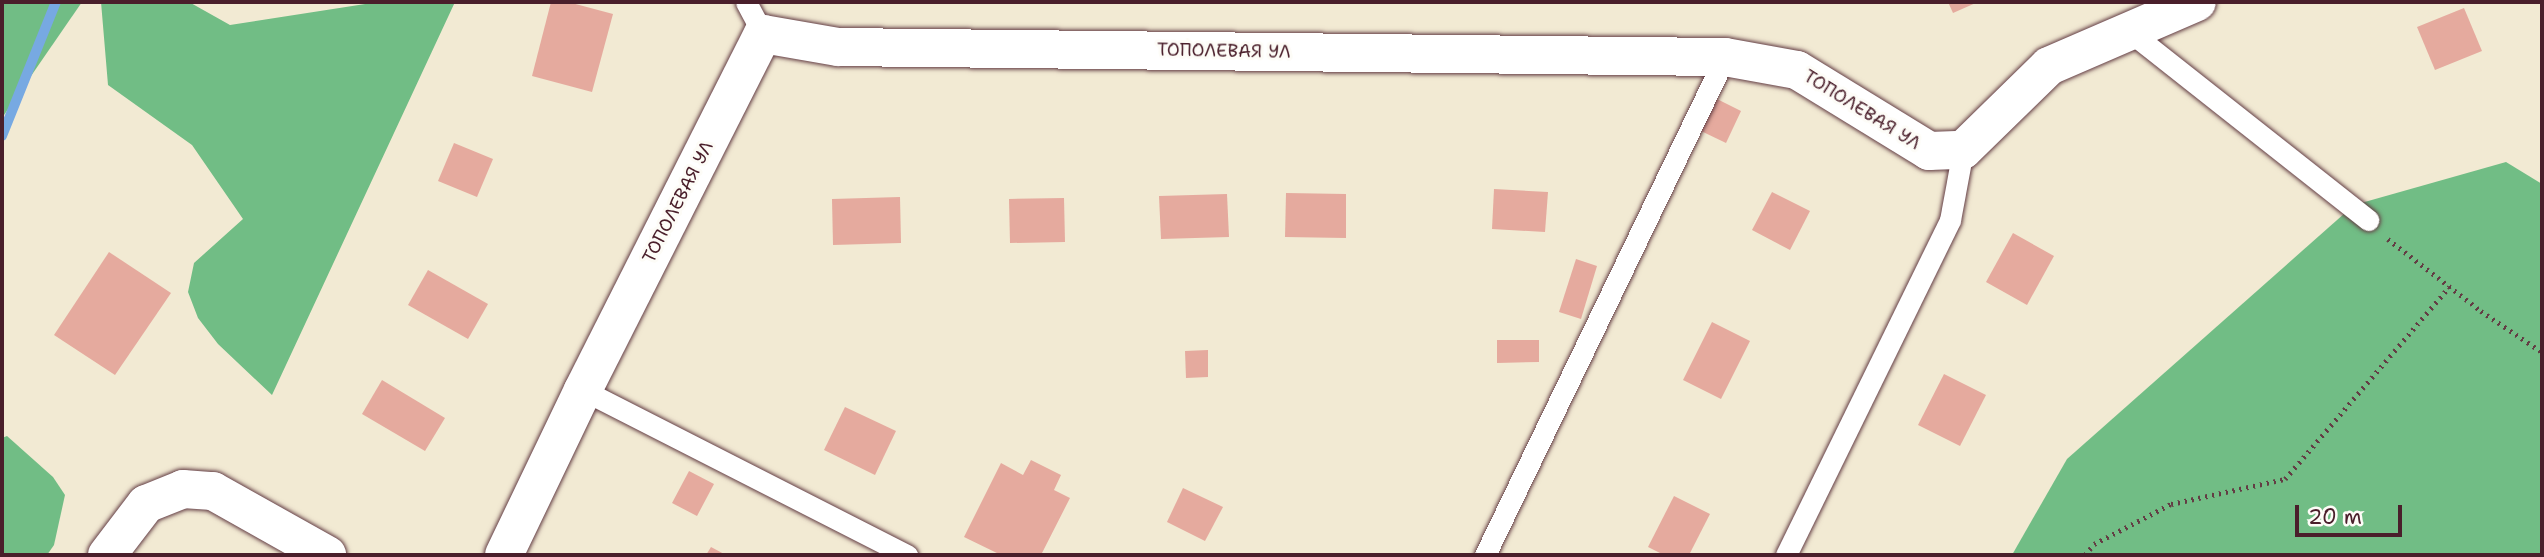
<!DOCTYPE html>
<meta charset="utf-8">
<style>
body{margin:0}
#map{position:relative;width:2544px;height:557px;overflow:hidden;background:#f2ead3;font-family:"Shantell Sans",sans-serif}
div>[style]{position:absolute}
.forest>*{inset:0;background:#71bd85}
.stream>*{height:10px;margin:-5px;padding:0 5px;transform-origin:5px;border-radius:5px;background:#77a9e2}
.building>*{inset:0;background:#e5aa9e}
.path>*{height:4.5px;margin-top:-2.25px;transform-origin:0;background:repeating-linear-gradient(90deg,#633d44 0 2px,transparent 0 7px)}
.roads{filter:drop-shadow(0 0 2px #633d44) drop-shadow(0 0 2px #633d44)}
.lane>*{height:21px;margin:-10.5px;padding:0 10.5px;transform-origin:10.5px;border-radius:10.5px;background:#fff}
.street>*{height:38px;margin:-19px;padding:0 19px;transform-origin:19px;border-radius:19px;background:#fff}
span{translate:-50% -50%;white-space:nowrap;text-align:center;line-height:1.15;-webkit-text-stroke:6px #fdfcf7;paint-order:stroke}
.street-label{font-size:18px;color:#4a1f2b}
.frame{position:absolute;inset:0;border:4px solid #4a1f2b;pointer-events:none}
.scale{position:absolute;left:2295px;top:505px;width:107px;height:32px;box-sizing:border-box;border:4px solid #4a1f2b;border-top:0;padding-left:9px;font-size:21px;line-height:24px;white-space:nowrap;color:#4a1f2b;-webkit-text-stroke:5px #fdfcf7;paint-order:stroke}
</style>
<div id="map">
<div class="forest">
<div style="clip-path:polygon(2px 2px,82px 2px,2px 118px)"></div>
<div style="clip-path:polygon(101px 2px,189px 2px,230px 25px,378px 2px,455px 2px,272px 395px,218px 344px,198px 318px,188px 292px,194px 263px,243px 219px,192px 145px,108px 85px)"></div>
<div style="clip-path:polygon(2506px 162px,2542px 184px,2542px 555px,2012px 555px,2067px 459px,2354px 205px)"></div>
<div style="clip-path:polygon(7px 436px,53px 477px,65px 495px,54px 545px,47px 555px,2px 555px,2px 438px)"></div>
</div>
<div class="stream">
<div style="left:2px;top:136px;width:144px;rotate:-68.1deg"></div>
</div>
<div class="building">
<div style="clip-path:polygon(551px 2px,568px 2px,613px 14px,592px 92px,532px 76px)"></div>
<div style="clip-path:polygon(1948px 2px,1978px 2px,1953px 13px)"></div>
<div style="clip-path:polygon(2464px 8px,2482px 51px,2435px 70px,2417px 27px)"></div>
<div style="clip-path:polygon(1717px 99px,1741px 111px,1726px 143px,1701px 131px)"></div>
<div style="clip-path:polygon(454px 143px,493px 159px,477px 197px,438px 181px)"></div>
<div style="clip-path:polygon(1494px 189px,1548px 192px,1545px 232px,1492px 229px)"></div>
<div style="clip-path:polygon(1772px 192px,1810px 211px,1790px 250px,1752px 230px)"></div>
<div style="clip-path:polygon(1286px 193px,1346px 194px,1346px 238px,1285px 237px)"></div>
<div style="clip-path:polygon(1227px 194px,1229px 237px,1161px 239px,1159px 196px)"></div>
<div style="clip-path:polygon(900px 197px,901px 243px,833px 245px,832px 199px)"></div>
<div style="clip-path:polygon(1064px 198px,1065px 242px,1010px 243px,1009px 199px)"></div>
<div style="clip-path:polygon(2013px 233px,2054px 256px,2027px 305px,1986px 282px)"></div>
<div style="clip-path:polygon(109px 252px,171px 293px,115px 375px,54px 335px)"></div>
<div style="clip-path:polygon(1576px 259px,1597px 266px,1581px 319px,1559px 312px)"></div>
<div style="clip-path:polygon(428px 270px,488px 304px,468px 339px,408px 305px)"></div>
<div style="clip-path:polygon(1712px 322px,1750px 341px,1721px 399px,1683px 380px)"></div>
<div style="clip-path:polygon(1497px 340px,1539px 340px,1539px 362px,1497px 363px)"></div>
<div style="clip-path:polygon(1208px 350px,1208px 377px,1186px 378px,1185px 351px)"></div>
<div style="clip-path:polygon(1944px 374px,1986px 395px,1960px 446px,1918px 425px)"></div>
<div style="clip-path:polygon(382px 380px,445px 418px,425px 451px,362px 414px)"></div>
<div style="clip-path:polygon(845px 407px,896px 431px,875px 475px,824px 450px)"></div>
<div style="clip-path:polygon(1031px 460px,1061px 475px,1054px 490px,1070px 498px,1041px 555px,1001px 555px,964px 537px,1001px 463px,1023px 475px)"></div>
<div style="clip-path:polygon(689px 471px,714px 484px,697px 516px,672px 503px)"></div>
<div style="clip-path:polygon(1183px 488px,1223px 507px,1205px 541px,1167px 522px)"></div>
<div style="clip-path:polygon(1674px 496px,1710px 514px,1689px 555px,1664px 555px,1648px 547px)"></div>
<div style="clip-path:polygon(711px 547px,726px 555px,706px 555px)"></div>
</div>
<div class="path">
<div style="left:2388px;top:239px;width:118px;rotate:37.7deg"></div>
<div style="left:2481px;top:311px;width:73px;rotate:33.9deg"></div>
<div style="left:2085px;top:555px;width:14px;rotate:-51deg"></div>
<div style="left:2094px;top:544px;width:87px;rotate:-27.5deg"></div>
<div style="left:2171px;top:504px;width:117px;rotate:-12.4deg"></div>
<div style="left:2285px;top:479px;width:253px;rotate:-49.5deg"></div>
</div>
<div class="roads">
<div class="lane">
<div style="left:746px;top:2px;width:36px;rotate:62deg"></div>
<div style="left:2129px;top:31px;width:305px;rotate:38.3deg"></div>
<div style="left:583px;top:390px;width:364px;rotate:27deg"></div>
<div style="left:1485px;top:555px;width:553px;rotate:-64.27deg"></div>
<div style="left:1786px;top:555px;width:373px;rotate:-63.9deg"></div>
<div style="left:1950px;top:220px;width:71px;rotate:-79.5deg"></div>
</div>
<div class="street">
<div style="left:107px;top:555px;width:64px;rotate:-52.6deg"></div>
<div style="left:146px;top:504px;width:40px;rotate:-22deg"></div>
<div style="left:183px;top:489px;width:30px;rotate:4deg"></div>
<div style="left:213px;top:491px;width:131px;rotate:29.3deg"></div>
<div style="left:504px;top:555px;width:183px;rotate:-64.4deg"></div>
<div style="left:583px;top:390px;width:399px;rotate:-63.2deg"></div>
<div style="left:763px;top:34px;width:76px;rotate:9.8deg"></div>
<div style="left:838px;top:47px;width:887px;rotate:0.65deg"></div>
<div style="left:1725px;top:57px;width:73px;rotate:10.2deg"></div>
<div style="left:1797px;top:70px;width:155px;rotate:31.5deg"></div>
<div style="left:1929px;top:151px;width:34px;rotate:-2deg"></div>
<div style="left:1963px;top:150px;width:120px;rotate:-44.3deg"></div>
<div style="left:2049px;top:66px;width:161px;rotate:-23.4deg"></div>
</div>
</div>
<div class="street-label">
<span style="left:1224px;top:51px;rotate:1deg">ТОПОЛЕВАЯ УЛ</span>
<span style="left:1862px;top:110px;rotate:32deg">ТОПОЛЕВАЯ УЛ</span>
<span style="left:678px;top:202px;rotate:-63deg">ТОПОЛЕВАЯ УЛ</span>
</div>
<div class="frame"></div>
<div class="scale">20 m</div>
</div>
